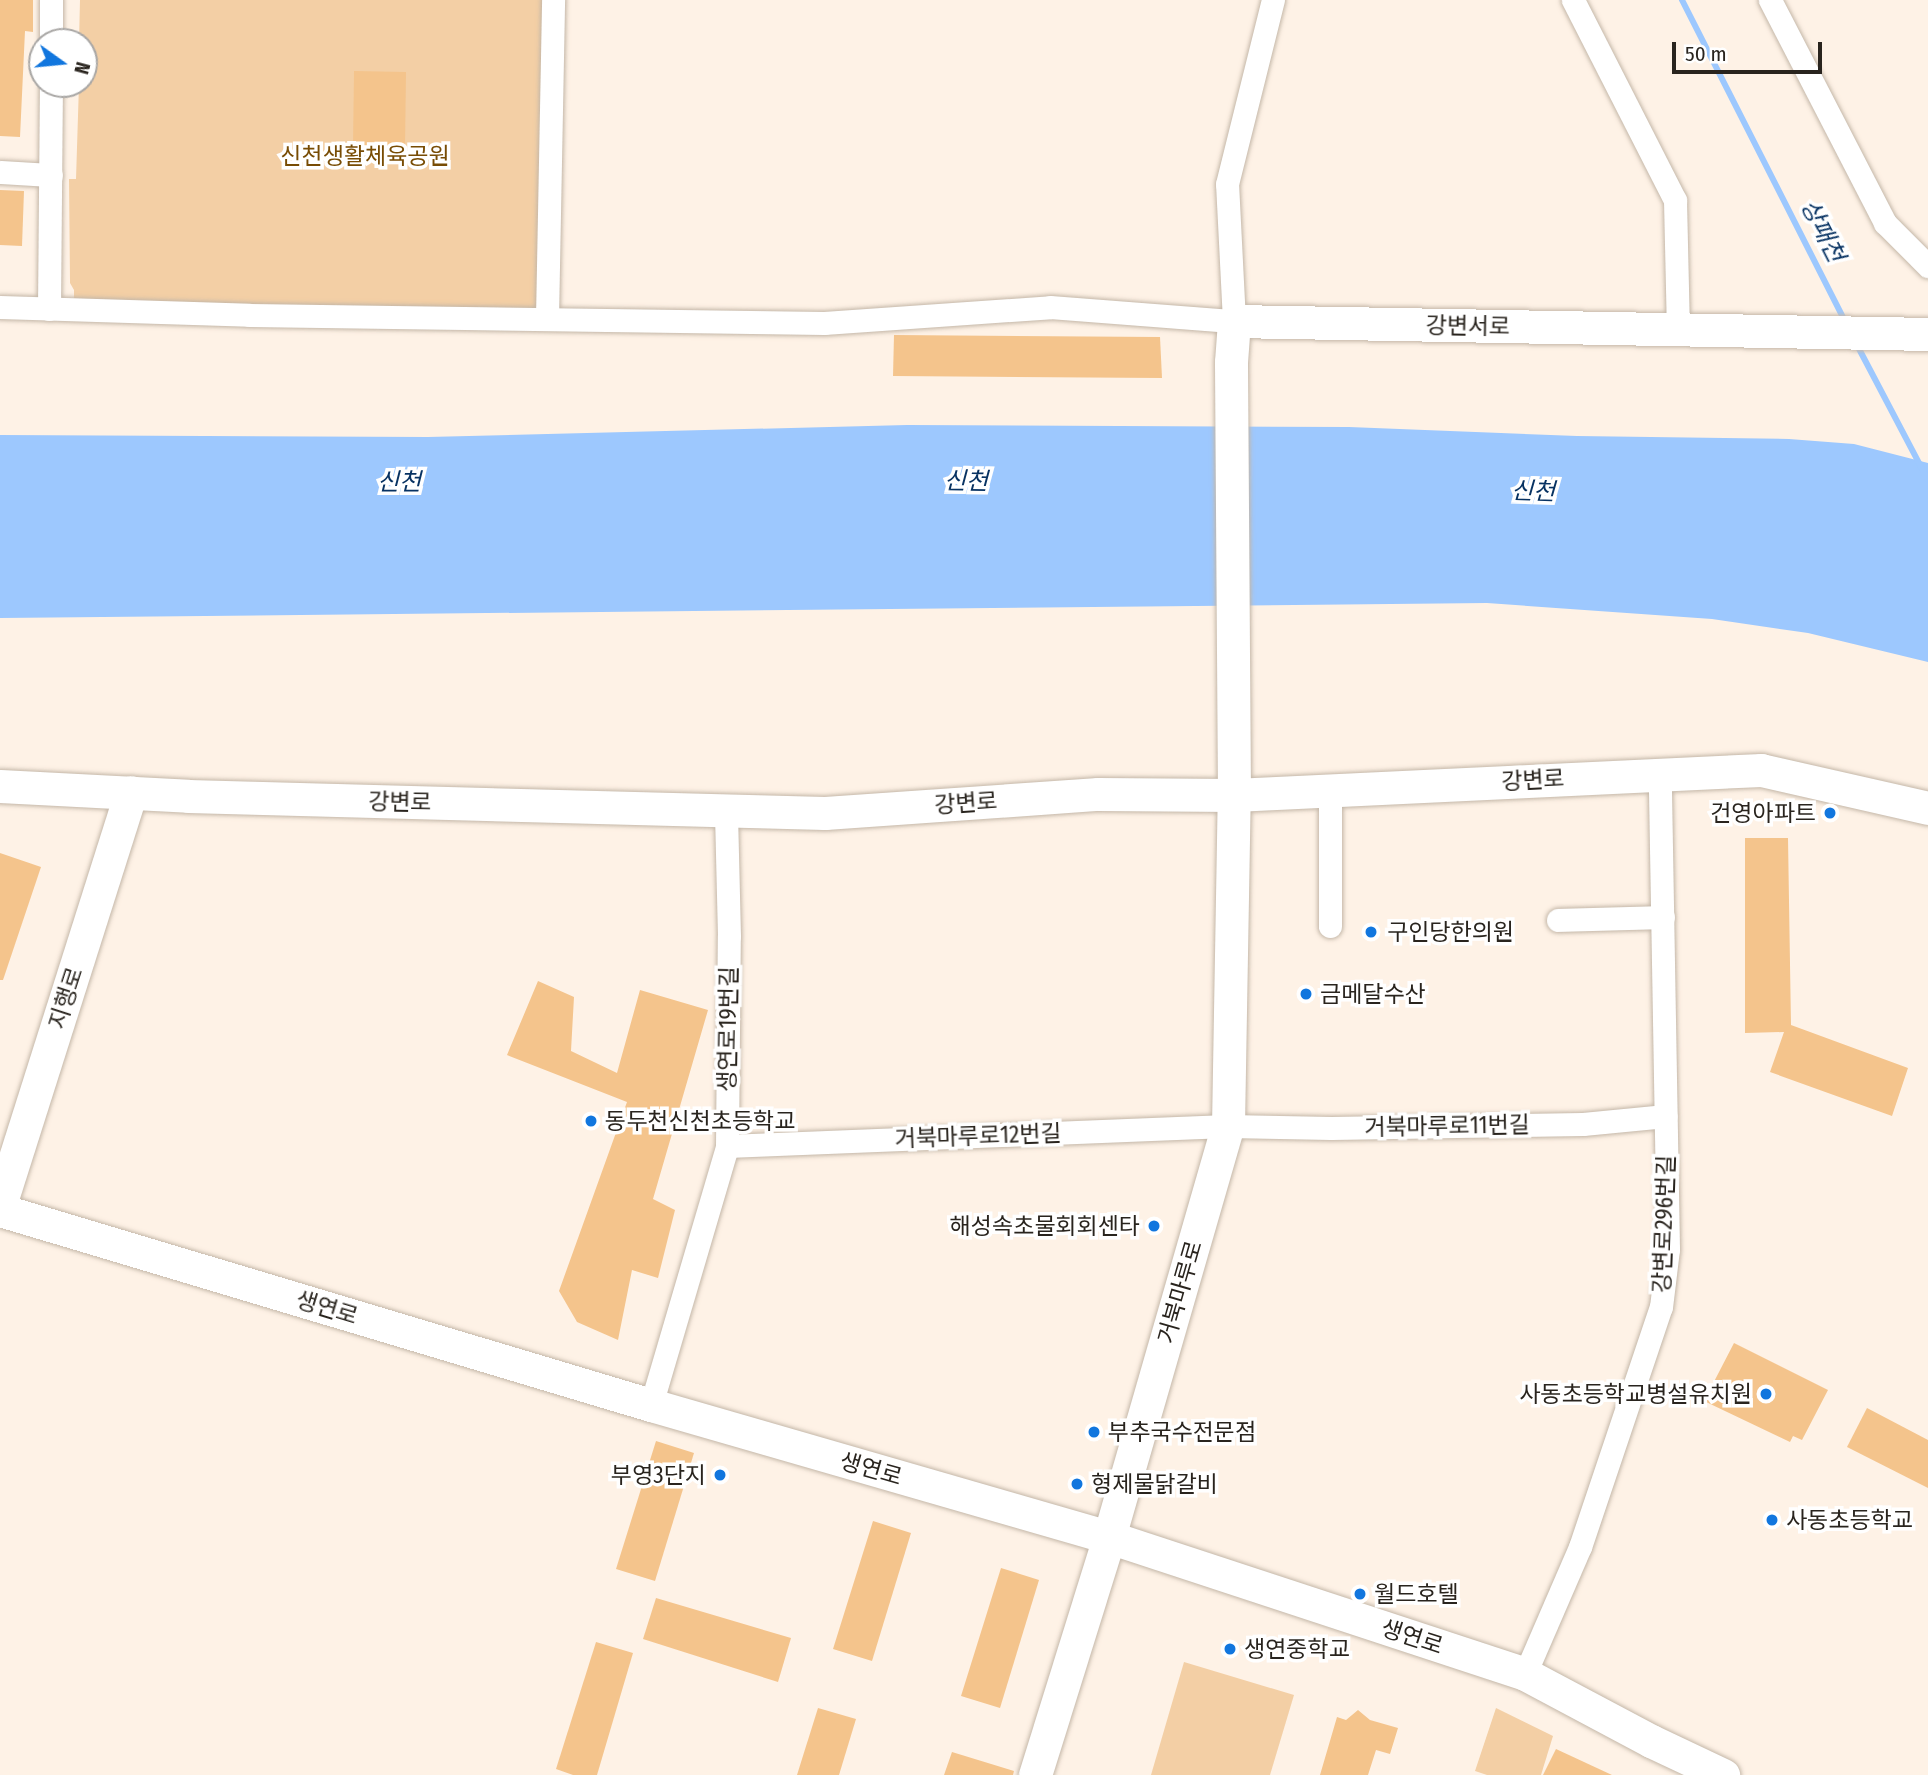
<!DOCTYPE html>
<meta charset="utf-8">
<style>
body{margin:0}
#map{position:relative;width:1928px;height:1775px;overflow:hidden;background:#fef2e6;font-family:"Fira Sans Condensed","Noto Sans KR",sans-serif}
div>[style]{position:absolute}
.green>*{inset:0;background:#f3cfa5}
.water>*{inset:0;background:#9dc8fe}
.stream>*{height:6px;margin:-3px;padding:0 3px;transform-origin:3px;border-radius:3px;background:#9dc8fe}
.building>*{inset:0;background:#f4c48c}
.roads{filter:drop-shadow(0 0 2px #c4b7a8) drop-shadow(0 0 2px #c4b7a8)}
.street>*{height:23px;margin:-11.5px;padding:0 11.5px;transform-origin:11.5px;border-radius:11.5px;background:#fff}
.secondary>*{height:33px;margin:-16.5px;padding:0 16.5px;transform-origin:16.5px;border-radius:16.5px;background:#fff}
.dots>*{width:19px;height:19px;translate:-50% -50%;box-sizing:border-box;border:4px solid #fff;border-radius:50%}
span{translate:-50% -50%;white-space:nowrap;text-align:center;line-height:1.15;-webkit-text-stroke:7px #fff;paint-order:stroke}
.park-label{font-size:23px;color:#784c04}
.street-label{font-size:23px;color:#29241e}
.poi-label{font-size:23px;color:#29241e}
.right{translate:-100% -50%;text-align:right}
.left{translate:0 -50%;text-align:left}
.water-label{font-size:24px;color:#073262;font-style:italic}
.north{position:absolute;left:28px;top:28px;width:70px;height:70px;box-sizing:border-box;background:#fff;border:2px solid #a9a7a5;border-radius:50%;rotate:105deg;font-size:19px;font-weight:700;line-height:28px;text-align:center;color:#29241e}
.north::after{content:'';display:block;margin:auto;width:24px;height:32px;background:#1176de;clip-path:polygon(50% 0,100% 100%,50% 72%,0 100%)}
.scale{position:absolute;left:1672px;top:42px;width:150px;height:32px;box-sizing:border-box;border:4px solid #29241e;border-top:0;padding-left:9px;font-size:21px;line-height:24px;white-space:nowrap;color:#29241e;-webkit-text-stroke:5px #fff;paint-order:stroke}
</style>
<div id="map">
<div class="green">
<div style="clip-path:polygon(80px 0,549px 0,541px 315px,74px 305px,74px 290px,70px 283px,69px 179px,76px 179px,79px 84px,84px 84px,84px 42px,79px 42px)"></div>
<div style="clip-path:polygon(1184px 1662px,1294px 1695px,1270px 1775px,1151px 1775px)"></div>
<div style="clip-path:polygon(1496px 1708px,1553px 1736px,1541px 1775px,1487px 1775px,1475px 1771px)"></div>
</div>
<div class="water">
<div style="clip-path:polygon(907px 425px,1349px 427px,1577px 436px,1789px 439px,1854px 444px,1928px 463px,1928px 662px,1808px 633px,1712px 619px,1487px 603px,0 618px,0 435px,428px 437px)"></div>
</div>
<div class="stream">
<div style="left:1682px;top:0;width:362px;rotate:63.1deg"></div>
<div style="left:1857px;top:345px;width:153px;rotate:62.3deg"></div>
</div>
<div class="building">
<div style="clip-path:polygon(0 0,33px 0,33px 32px,25px 31px,20px 137px,0 136px)"></div>
<div style="clip-path:polygon(354px 71px,406px 72px,405px 148px,353px 147px)"></div>
<div style="clip-path:polygon(0 190px,24px 191px,22px 246px,0 245px)"></div>
<div style="clip-path:polygon(894px 335px,1160px 337px,1162px 378px,893px 376px)"></div>
<div style="clip-path:polygon(1745px 838px,1788px 838px,1791px 1025px,1908px 1068px,1892px 1116px,1770px 1072px,1784px 1032px,1745px 1033px)"></div>
<div style="clip-path:polygon(0 853px,41px 867px,3px 980px,0 980px)"></div>
<div style="clip-path:polygon(538px 981px,574px 997px,571px 1051px,617px 1073px,640px 990px,708px 1010px,653px 1199px,675px 1210px,658px 1278px,632px 1270px,618px 1340px,577px 1322px,559px 1291px,627px 1102px,507px 1055px)"></div>
<div style="clip-path:polygon(1734px 1343px,1828px 1390px,1802px 1440px,1793px 1436px,1790px 1442px,1704px 1401px)"></div>
<div style="clip-path:polygon(1867px 1408px,1928px 1440px,1928px 1488px,1847px 1447px)"></div>
<div style="clip-path:polygon(656px 1441px,694px 1453px,655px 1581px,616px 1569px)"></div>
<div style="clip-path:polygon(873px 1521px,911px 1533px,872px 1661px,833px 1649px)"></div>
<div style="clip-path:polygon(1001px 1568px,1039px 1580px,1000px 1708px,961px 1696px)"></div>
<div style="clip-path:polygon(656px 1598px,791px 1638px,778px 1682px,643px 1639px)"></div>
<div style="clip-path:polygon(596px 1642px,633px 1653px,597px 1775px,573px 1775px,556px 1769px)"></div>
<div style="clip-path:polygon(818px 1708px,856px 1719px,839px 1775px,797px 1775px)"></div>
<div style="clip-path:polygon(1358px 1710px,1370px 1720px,1398px 1728px,1390px 1754px,1376px 1750px,1368px 1775px,1320px 1775px,1337px 1717px,1346px 1720px)"></div>
<div style="clip-path:polygon(1556px 1749px,1612px 1775px,1543px 1775px)"></div>
<div style="clip-path:polygon(952px 1752px,1014px 1771px,1013px 1775px,944px 1775px)"></div>
</div>
<div class="roads">
<div class="street">
<div style="left:1573px;top:0;width:225px;rotate:63deg"></div>
<div style="left:1675px;top:200px;width:130px;rotate:88.7deg"></div>
<div style="left:1770px;top:0;width:251px;rotate:62.7deg"></div>
<div style="left:1885px;top:223px;width:61px;rotate:45deg"></div>
<div style="left:51px;top:42px;width:42px;rotate:-90deg"></div>
<div style="left:0;top:172px;width:51px;rotate:3.4deg"></div>
<div style="left:0;top:307px;width:249px;rotate:1.8deg"></div>
<div style="left:249px;top:315px;width:575px;rotate:0.8deg"></div>
<div style="left:824px;top:323px;width:227px;rotate:-4deg"></div>
<div style="left:1050px;top:307px;width:185px;rotate:4.4deg"></div>
<div style="left:1234px;top:321px;width:137px;rotate:-92.9deg"></div>
<div style="left:1227px;top:184px;width:190px;rotate:-76deg"></div>
<div style="left:49px;top:309px;width:225px;rotate:-89.5deg"></div>
<div style="left:547px;top:318px;width:318px;rotate:-88.9deg"></div>
<div style="left:1330px;top:790px;width:136px;rotate:90deg"></div>
<div style="left:1558px;top:920px;width:105px;rotate:-1.6deg"></div>
<div style="left:727px;top:1146px;width:501px;rotate:-2.29deg"></div>
<div style="left:1228px;top:1126px;width:103px;rotate:1.1deg"></div>
<div style="left:1331px;top:1128px;width:252px;rotate:-0.9deg"></div>
<div style="left:1583px;top:1124px;width:83px;rotate:-5.5deg"></div>
<div style="left:651px;top:1405px;width:270px;rotate:-73.6deg"></div>
<div style="left:727px;top:1146px;width:210px;rotate:-89.5deg"></div>
<div style="left:729px;top:936px;width:125px;rotate:-91.4deg"></div>
<div style="left:1525px;top:1674px;width:138px;rotate:-66.6deg"></div>
<div style="left:1580px;top:1547px;width:253px;rotate:-71.4deg"></div>
<div style="left:1661px;top:1307px;width:58px;rotate:-83.1deg"></div>
<div style="left:1668px;top:1249px;width:475px;rotate:-91deg"></div>
</div>
<div class="secondary">
<div style="left:0;top:786px;width:188px;rotate:3deg"></div>
<div style="left:188px;top:796px;width:637px;rotate:1.53deg"></div>
<div style="left:825px;top:813px;width:274px;rotate:-4deg"></div>
<div style="left:1098px;top:794px;width:136px;rotate:0.4deg"></div>
<div style="left:1234px;top:795px;width:528px;rotate:-2.72deg"></div>
<div style="left:1761px;top:770px;width:171px;rotate:12.8deg"></div>
<div style="left:0;top:1205px;width:433px;rotate:-72.4deg"></div>
<div style="left:0;top:1210px;width:680px;rotate:16.68deg"></div>
<div style="left:651px;top:1405px;width:477px;rotate:16.1deg"></div>
<div style="left:1109px;top:1537px;width:438px;rotate:18.2deg"></div>
<div style="left:1525px;top:1674px;width:143px;rotate:28deg"></div>
<div style="left:1651px;top:1741px;width:80px;rotate:25.3deg"></div>
<div style="left:1035px;top:1775px;width:249px;rotate:-72.7deg"></div>
<div style="left:1109px;top:1537px;width:428px;rotate:-73.9deg"></div>
<div style="left:1228px;top:1126px;width:331px;rotate:-89deg"></div>
<div style="left:1234px;top:795px;width:433px;rotate:-90.4deg"></div>
<div style="left:1231px;top:362px;width:41px;rotate:-85.8deg"></div>
<div style="left:1234px;top:321px;width:694px;rotate:1.07deg"></div>
</div>
</div>
<div class="dots">
<div style="left:1830px;top:813px;background:#1176de"></div>
<div style="left:1371px;top:932px;background:#1176de"></div>
<div style="left:1306px;top:994px;background:#1176de"></div>
<div style="left:591px;top:1121px;background:#1176de"></div>
<div style="left:1154px;top:1226px;background:#1176de"></div>
<div style="left:1766px;top:1394px;background:#1176de"></div>
<div style="left:1094px;top:1432px;background:#1176de"></div>
<div style="left:720px;top:1475px;background:#1176de"></div>
<div style="left:1077px;top:1484px;background:#1176de"></div>
<div style="left:1772px;top:1520px;background:#1176de"></div>
<div style="left:1360px;top:1594px;background:#1176de"></div>
<div style="left:1230px;top:1649px;background:#1176de"></div>
</div>
<div class="park-label">
<span style="left:365px;top:156px">신천생활체육공원</span>
</div>
<div class="street-label">
<span style="left:1468px;top:326px;rotate:1deg">강변서로</span>
<span style="left:1533px;top:780px;rotate:-3deg">강변로</span>
<span style="left:400px;top:802px;rotate:1deg">강변로</span>
<span style="left:966px;top:803px;rotate:-4deg">강변로</span>
<span style="left:66px;top:998px;rotate:-72deg">지행로</span>
<span style="left:728px;top:1029px;rotate:-89deg">생연로19번길</span>
<span style="left:1447px;top:1126px;rotate:-1deg">거북마루로11번길</span>
<span style="left:978px;top:1136px;rotate:-2deg">거북마루로12번길</span>
<span style="left:1664px;top:1224px;rotate:-88deg">강변로296번길</span>
<span style="left:1180px;top:1292px;rotate:-74deg">거북마루로</span>
<span style="left:327px;top:1308px;rotate:17deg">생연로</span>
<span style="left:871px;top:1469px;rotate:16deg">생연로</span>
<span style="left:1412px;top:1637px;rotate:18deg">생연로</span>
</div>
<div class="poi-label">
<span class="right" style="left:1816px;top:813px">건영아파트</span>
<span class="left" style="left:1387px;top:932px">구인당한의원</span>
<span class="left" style="left:1320px;top:994px">금메달수산</span>
<span class="left" style="left:605px;top:1121px">동두천신천초등학교</span>
<span class="right" style="left:1140px;top:1226px">해성속초물회회센타</span>
<span class="right" style="left:1752px;top:1394px">사동초등학교병설유치원</span>
<span class="left" style="left:1108px;top:1432px">부추국수전문점</span>
<span class="right" style="left:706px;top:1475px">부영3단지</span>
<span class="left" style="left:1091px;top:1484px">형제물닭갈비</span>
<span class="left" style="left:1786px;top:1520px">사동초등학교</span>
<span class="left" style="left:1374px;top:1594px">월드호텔</span>
<span class="left" style="left:1244px;top:1649px">생연중학교</span>
</div>
<div class="water-label">
<span style="left:1822px;top:231px;rotate:63deg">상패천</span>
<span style="left:966px;top:482px;rotate:1deg">신천</span>
<span style="left:399px;top:483px">신천</span>
<span style="left:1533px;top:492px;rotate:2deg">신천</span>
</div>
<div class="north">N</div>
<div class="scale">50 m</div>
</div>
